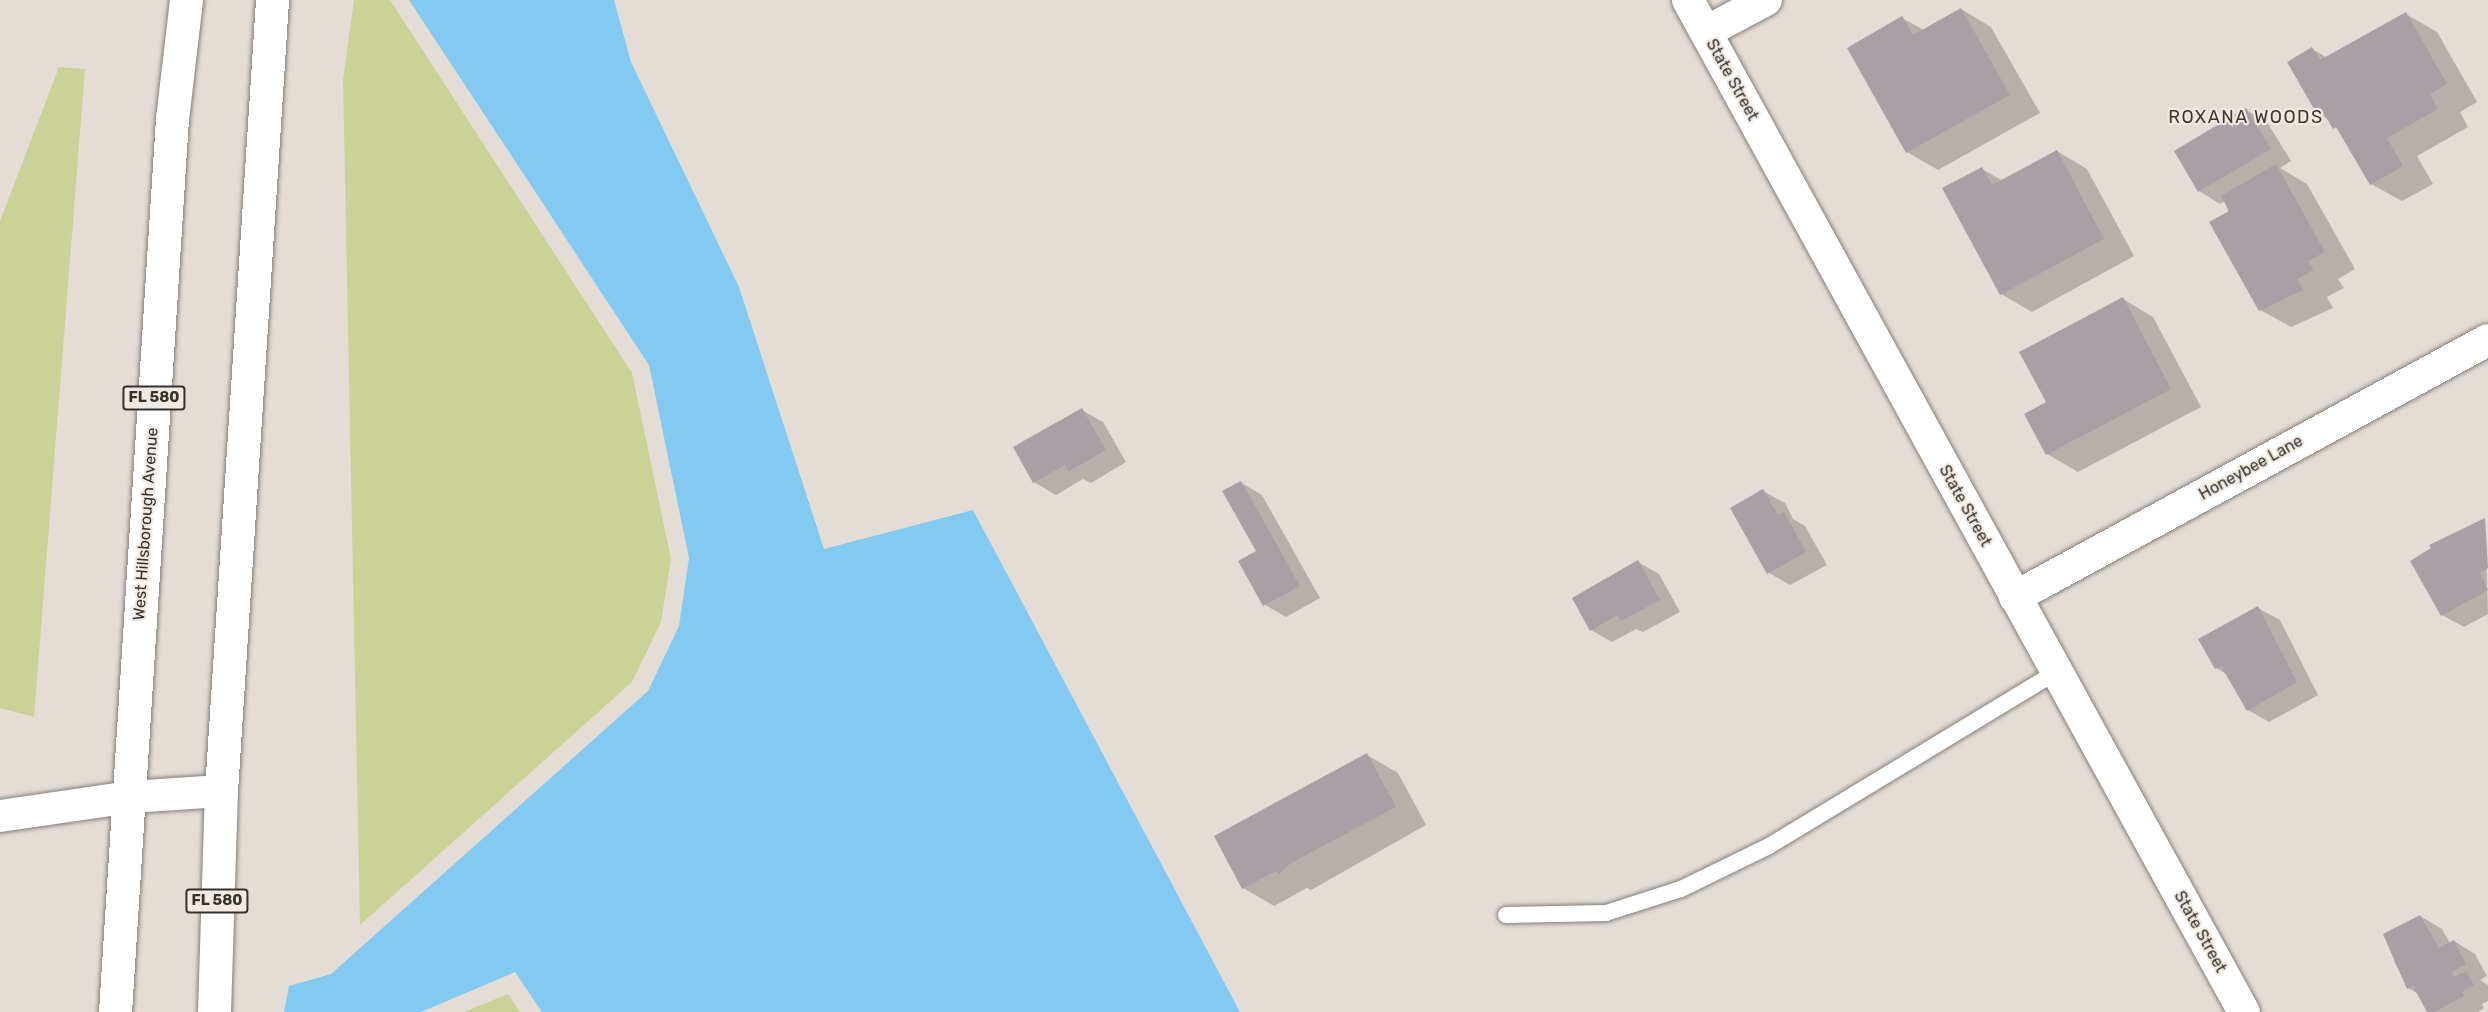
<!DOCTYPE html>
<style>
body{margin:0}
#map{position:relative;width:2488px;height:1012px;overflow:hidden;background:#e4ddd6;font-family:Rubik,sans-serif}
div>[style]{position:absolute}
.green>*{inset:0;background:#cbd295}
.water>*{inset:0;background:#83caf2}
.shadow>*{inset:0;background:#0003}
.building>*{inset:0;background:#a9a0a6}
.roads{filter:drop-shadow(0 0 2px #857f78) drop-shadow(0 0 2px #857f78)}
.lane>*{height:16px;margin:-8px;padding:0 8px;transform-origin:8px;border-radius:8px;background:#fff}
.street>*{height:32px;margin:-16px;padding:0 16px;transform-origin:16px;border-radius:16px;background:#fff}
.primary>*{height:33px;margin:-16.5px;padding:0 16.5px;transform-origin:16.5px;border-radius:16.5px;background:#fff}
span{translate:-50% -50%;white-space:nowrap;text-align:center;line-height:1.15;-webkit-text-stroke:4.5px #f1eae3;paint-order:stroke}
.shield-label span{padding:2px 4px;background:#f1eae3;border:2px solid;border-radius:4px;-webkit-text-stroke-width:0}
.shield-label{font-size:15px;color:#34312f;font-weight:700}
.street-label{font-size:16px;color:#34312f}
.neighbourhood-label{font-size:18px;color:#3c3731;letter-spacing:1.5px}
</style>
<div id="map">
<div class="green">
<div style="clip-path:polygon(354px 0,390px 0,632px 373px,671px 559px,661px 622px,632px 682px,360px 925px,343px 80px)"></div>
<div style="clip-path:polygon(59px 67px,85px 69px,34px 717px,0 708px,0 221px)"></div>
<div style="clip-path:polygon(508px 994px,520px 1012px,464px 1012px)"></div>
</div>
<div class="water">
<div style="clip-path:polygon(409px 0,614px 0,631px 62px,739px 287px,824px 549px,973px 510px,1240px 1012px,542px 1012px,515px 972px,421px 1012px,284px 1012px,289px 986px,331px 974px,648px 691px,679px 626px,689px 558px,649px 365px)"></div>
</div>
<div class="shadow">
<div style="clip-path:polygon(1961px 9px,1991px 27px,2040px 113px,1938px 170px,1907px 152px,1902px 18px,1924px 30px)"></div>
<div style="clip-path:polygon(2406px 14px,2437px 32px,2477px 102px,2460px 112px,2468px 127px,2417px 156px,2433px 184px,2402px 201px,2371px 184px,2340px 131px,2315px 108px,2289px 62px,2312px 49px,2328px 58px)"></div>
<div style="clip-path:polygon(2246px 110px,2267px 122px,2291px 161px,2280px 168px,2307px 184px,2355px 269px,2338px 279px,2344px 288px,2327px 297px,2333px 308px,2291px 327px,2260px 310px,2225px 201px,2220px 204px,2199px 191px)"></div>
<div style="clip-path:polygon(2057px 151px,2087px 169px,2134px 256px,2032px 312px,2001px 294px,1982px 169px,2003px 181px)"></div>
<div style="clip-path:polygon(2123px 299px,2153px 317px,2201px 407px,2078px 472px,2047px 454px,2048px 403px)"></div>
<div style="clip-path:polygon(1082px 410px,1103px 422px,1126px 462px,1091px 483px,1083px 479px,1056px 495px,1034px 482px,1015px 447px)"></div>
<div style="clip-path:polygon(1240px 482px,1262px 495px,1320px 598px,1286px 617px,1265px 605px,1258px 551px)"></div>
<div style="clip-path:polygon(1763px 491px,1785px 503px,1793px 519px,1805px 526px,1827px 565px,1790px 585px,1769px 573px,1732px 508px)"></div>
<div style="clip-path:polygon(2485px 520px,2488px 614px,2464px 627px,2442px 615px,2460px 534px)"></div>
<div style="clip-path:polygon(1638px 562px,1659px 574px,1680px 612px,1643px 632px,1636px 629px,1612px 642px,1591px 630px)"></div>
<div style="clip-path:polygon(2258px 608px,2280px 620px,2318px 695px,2269px 722px,2248px 710px,2228px 675px,2216px 668px)"></div>
<div style="clip-path:polygon(1367px 755px,1398px 773px,1426px 825px,1311px 890px,1307px 888px,1274px 906px,1243px 888px)"></div>
<div style="clip-path:polygon(2420px 916px,2442px 929px,2450px 943px,2454px 941px,2475px 954px,2487px 976px,2480px 980px,2488px 985px,2488px 1001px,2482px 1004px,2484px 1008px,2478px 1012px,2429px 1012px,2420px 995px,2408px 988px,2394px 961px)"></div>
</div>
<div class="building">
<div style="clip-path:polygon(1961px 8px,2010px 95px,1906px 153px,1847px 48px,1902px 16px,1913px 35px)"></div>
<div style="clip-path:polygon(2406px 12px,2447px 84px,2430px 94px,2438px 109px,2387px 138px,2403px 166px,2370px 185px,2336px 127px,2333px 129px,2320px 106px,2314px 109px,2287px 62px,2312px 47px,2320px 60px)"></div>
<div style="clip-path:polygon(2246px 108px,2271px 149px,2198px 192px,2174px 151px)"></div>
<div style="clip-path:polygon(2057px 150px,2104px 239px,2000px 295px,1942px 188px,1982px 167px,1992px 185px)"></div>
<div style="clip-path:polygon(2276px 164px,2325px 252px,2308px 261px,2314px 270px,2297px 279px,2303px 290px,2259px 311px,2209px 222px,2229px 211px,2221px 196px)"></div>
<div style="clip-path:polygon(2123px 297px,2171px 389px,2046px 455px,2024px 414px,2046px 402px,2019px 352px)"></div>
<div style="clip-path:polygon(1082px 408px,1106px 450px,1068px 472px,1065px 465px,1033px 483px,1013px 447px)"></div>
<div style="clip-path:polygon(1241px 481px,1300px 586px,1263px 606px,1238px 561px,1256px 551px,1222px 491px)"></div>
<div style="clip-path:polygon(1763px 489px,1778px 515px,1784px 512px,1806px 552px,1767px 574px,1730px 508px)"></div>
<div style="clip-path:polygon(2485px 518px,2488px 568px,2480px 573px,2488px 590px,2441px 616px,2410px 561px,2431px 548px,2429px 545px)"></div>
<div style="clip-path:polygon(1638px 560px,1660px 600px,1621px 621px,1617px 615px,1590px 631px,1572px 598px)"></div>
<div style="clip-path:polygon(2258px 606px,2297px 682px,2247px 711px,2221px 666px,2215px 669px,2198px 639px)"></div>
<div style="clip-path:polygon(1367px 753px,1396px 807px,1291px 863px,1279px 874px,1276px 871px,1242px 889px,1214px 836px)"></div>
<div style="clip-path:polygon(2420px 915px,2439px 948px,2454px 940px,2466px 964px,2451px 972px,2454px 977px,2466px 971px,2474px 985px,2462px 992px,2464px 996px,2434px 1012px,2427px 1012px,2413px 986px,2407px 989px,2383px 934px)"></div>
</div>
<div class="roads">
<div class="lane">
<div style="left:1506px;top:915px;width:100px;rotate:-1.1deg"></div>
<div style="left:1606px;top:913px;width:79px;rotate:-17.7deg"></div>
<div style="left:1681px;top:889px;width:98px;rotate:-26deg"></div>
<div style="left:1769px;top:846px;width:336px;rotate:-31.2deg"></div>
</div>
<div class="street">
<div style="left:1688px;top:0;width:1155px;rotate:61.22deg"></div>
<div style="left:1706px;top:32px;width:68px;rotate:-28.1deg"></div>
<div style="left:2015px;top:597px;width:538px;rotate:-28.52deg"></div>
<div style="left:0;top:816px;width:131px;rotate:-8.3deg"></div>
<div style="left:130px;top:797px;width:91px;rotate:-3.8deg"></div>
</div>
<div class="primary">
<div style="left:115px;top:1012px;width:895px;rotate:-86.35deg"></div>
<div style="left:172px;top:119px;width:120px;rotate:-83.3deg"></div>
<div style="left:214px;top:1012px;width:221px;rotate:-88.2deg"></div>
<div style="left:221px;top:791px;width:793px;rotate:-86.31deg"></div>
</div>
</div>
<div class="shield-label">
<span style="left:154px;top:398px">FL 580</span>
<span style="left:217px;top:901px">FL 580</span>
</div>
<div class="street-label">
<span style="left:1732px;top:80px;rotate:61deg">State Street</span>
<span style="left:2251px;top:468px;rotate:-29deg">Honeybee Lane</span>
<span style="left:1965px;top:506px;rotate:61deg">State Street</span>
<span style="left:146px;top:524px;rotate:-86deg">West Hillsborough Avenue</span>
<span style="left:2200px;top:932px;rotate:61deg">State Street</span>
</div>
<div class="neighbourhood-label">
<span style="left:2246px;top:117px">ROXANA WOODS</span>
</div>
</div>
